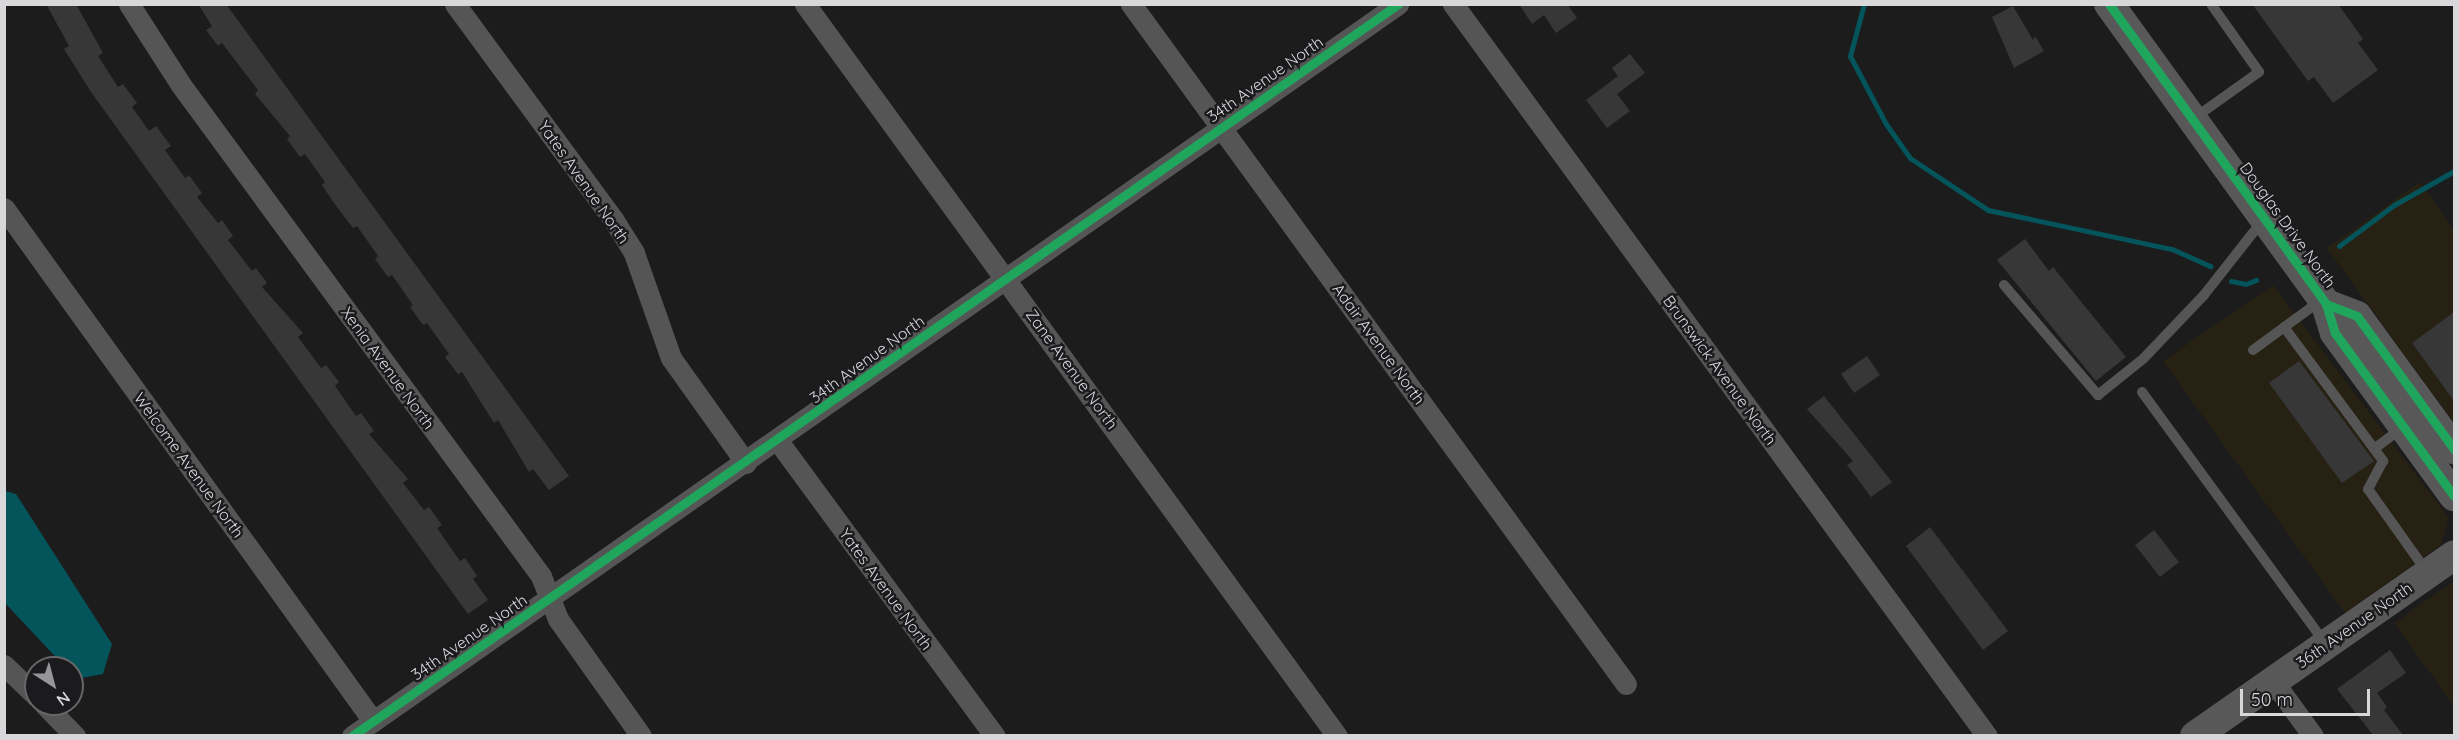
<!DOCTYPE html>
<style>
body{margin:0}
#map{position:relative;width:2459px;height:740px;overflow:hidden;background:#1c1c1d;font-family:Quicksand,sans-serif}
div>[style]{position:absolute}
.commercial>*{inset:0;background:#272113}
.water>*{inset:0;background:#03555b}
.stream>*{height:5px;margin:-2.5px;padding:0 2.5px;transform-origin:2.5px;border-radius:2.5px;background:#03555b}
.building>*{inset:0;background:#373738}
.lane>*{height:10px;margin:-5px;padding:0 5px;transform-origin:5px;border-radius:5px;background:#555}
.street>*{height:21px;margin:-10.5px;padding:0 10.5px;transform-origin:10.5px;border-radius:10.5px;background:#555}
.secondary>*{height:30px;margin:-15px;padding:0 15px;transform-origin:15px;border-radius:15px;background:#585858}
.cycleway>*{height:9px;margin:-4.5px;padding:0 4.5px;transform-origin:4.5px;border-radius:4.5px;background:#20a55d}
span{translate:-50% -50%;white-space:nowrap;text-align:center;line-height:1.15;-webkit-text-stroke:5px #1b1b1e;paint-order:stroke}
.street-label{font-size:16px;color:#d8d8da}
.frame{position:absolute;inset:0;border:6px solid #d8d8da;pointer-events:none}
.north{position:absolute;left:24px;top:656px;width:60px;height:60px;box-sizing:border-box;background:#1b1b1e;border:2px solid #676769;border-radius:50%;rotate:144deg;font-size:16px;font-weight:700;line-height:24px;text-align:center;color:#d8d8da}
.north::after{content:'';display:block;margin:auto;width:21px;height:27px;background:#969698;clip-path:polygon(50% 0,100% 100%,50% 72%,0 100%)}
.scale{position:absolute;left:2240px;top:689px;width:130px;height:27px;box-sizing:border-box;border:3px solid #d8d8da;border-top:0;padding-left:8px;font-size:18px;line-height:21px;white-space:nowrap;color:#d8d8da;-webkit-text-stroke:4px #1b1b1e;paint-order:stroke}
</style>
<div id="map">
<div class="commercial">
<div style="clip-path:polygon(2420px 182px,2454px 230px,2454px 423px,2327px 248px)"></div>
<div style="clip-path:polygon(2273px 285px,2449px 518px,2441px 545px,2345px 613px,2163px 361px)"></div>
<div style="clip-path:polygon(2454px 581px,2454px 706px,2394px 623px)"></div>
</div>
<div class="water">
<div style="clip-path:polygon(5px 491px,16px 494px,112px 644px,103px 674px,76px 679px,72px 668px,66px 668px,5px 603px)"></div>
</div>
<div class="stream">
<div style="left:1864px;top:4px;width:54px;rotate:105.1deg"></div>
<div style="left:1850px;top:56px;width:77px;rotate:62.1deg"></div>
<div style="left:1886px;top:124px;width:42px;rotate:54.8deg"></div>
<div style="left:1910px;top:158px;width:94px;rotate:33.7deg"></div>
<div style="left:1988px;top:210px;width:188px;rotate:12deg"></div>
<div style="left:2172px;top:249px;width:42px;rotate:24.1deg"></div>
<div style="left:2339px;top:246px;width:69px;rotate:-36.7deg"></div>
<div style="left:2394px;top:205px;width:69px;rotate:-29.5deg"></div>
<div style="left:2231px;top:281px;width:15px;rotate:11deg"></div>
<div style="left:2246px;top:284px;width:11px;rotate:-22deg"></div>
</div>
<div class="building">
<div style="clip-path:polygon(46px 4px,76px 4px,103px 53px,98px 56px,118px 87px,123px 84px,137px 103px,132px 107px,149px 131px,156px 126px,171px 146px,165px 150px,185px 178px,189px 175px,202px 193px,197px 197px,218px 223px,222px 220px,233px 236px,228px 240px,252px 271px,256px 268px,267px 283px,262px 287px,303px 333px,298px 337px,321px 368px,326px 365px,339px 382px,335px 386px,356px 416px,361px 413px,374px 431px,369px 434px,408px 479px,403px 483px,424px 510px,429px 507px,442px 525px,437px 528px,460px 561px,465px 558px,477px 576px,473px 579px,488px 600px,468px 614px,91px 92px,64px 49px,69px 46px)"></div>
<div style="clip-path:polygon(198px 4px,226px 4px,569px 476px,549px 490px,533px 469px,529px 472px,498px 420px,494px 423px,462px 372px,458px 374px,445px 357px,449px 354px,427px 323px,423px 325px,410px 307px,413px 305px,392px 275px,388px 277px,375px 259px,378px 256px,357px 226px,353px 228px,334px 203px,322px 185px,325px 182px,305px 154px,300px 157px,287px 139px,290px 136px,255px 94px,258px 90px,222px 43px,218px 46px,206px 30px,212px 26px)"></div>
<div style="clip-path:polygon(1519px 4px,1567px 4px,1577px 18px,1556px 33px,1544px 15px,1532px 24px)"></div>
<div style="clip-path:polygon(2252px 4px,2338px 4px,2363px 39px,2358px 43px,2378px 70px,2333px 103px,2314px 77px,2308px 81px)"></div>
<div style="clip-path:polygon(2013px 6px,2033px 40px,2035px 36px,2044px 51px,2014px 68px,1992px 17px)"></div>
<div style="clip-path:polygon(1630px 54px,1645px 73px,1617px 94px,1630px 111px,1607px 128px,1586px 100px,1618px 76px,1612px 68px)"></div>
<div style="clip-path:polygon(2025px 239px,2049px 271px,2053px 267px,2126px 357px,2096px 381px,1997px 260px)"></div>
<div style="clip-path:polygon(2454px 312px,2454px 401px,2412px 343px)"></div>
<div style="clip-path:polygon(1867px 356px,1880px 375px,1854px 393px,1841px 374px)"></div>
<div style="clip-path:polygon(2299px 361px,2374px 461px,2342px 483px,2269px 383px)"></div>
<div style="clip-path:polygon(1824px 396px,1892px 482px,1871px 497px,1847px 465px,1853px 461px,1807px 409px)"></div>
<div style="clip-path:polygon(1930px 527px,2008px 631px,1983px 650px,1906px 546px)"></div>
<div style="clip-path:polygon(2154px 530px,2179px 562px,2160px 577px,2135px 545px)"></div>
<div style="clip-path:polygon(2390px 650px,2406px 673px,2377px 693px,2387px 707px,2384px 710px,2403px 735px,2373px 735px,2337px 689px)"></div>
</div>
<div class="lane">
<div style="left:2193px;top:119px;width:81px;rotate:-35.5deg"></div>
<div style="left:2259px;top:72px;width:83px;rotate:-125.2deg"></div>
<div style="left:2004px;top:285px;width:145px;rotate:49.5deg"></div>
<div style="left:2098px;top:395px;width:59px;rotate:-38.8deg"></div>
<div style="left:2144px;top:358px;width:87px;rotate:-46.4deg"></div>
<div style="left:2204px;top:295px;width:95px;rotate:-51.8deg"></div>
<div style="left:2284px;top:327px;width:167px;rotate:53.5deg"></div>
<div style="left:2383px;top:461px;width:32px;rotate:118deg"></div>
<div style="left:2368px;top:489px;width:102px;rotate:54.6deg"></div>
<div style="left:2253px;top:350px;width:83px;rotate:-36.2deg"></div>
<div style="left:2142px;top:392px;width:312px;rotate:53.9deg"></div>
<div style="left:2374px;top:449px;width:34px;rotate:-37deg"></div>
</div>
<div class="street">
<div style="left:129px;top:4px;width:96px;rotate:57.3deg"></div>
<div style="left:181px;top:85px;width:609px;rotate:53.75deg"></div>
<div style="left:541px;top:576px;width:46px;rotate:68.4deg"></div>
<div style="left:558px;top:619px;width:143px;rotate:54.6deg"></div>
<div style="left:455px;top:4px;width:267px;rotate:53.7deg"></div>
<div style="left:613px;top:219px;width:40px;rotate:58deg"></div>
<div style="left:634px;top:253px;width:111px;rotate:70.6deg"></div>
<div style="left:671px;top:358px;width:129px;rotate:54.5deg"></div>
<div style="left:805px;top:4px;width:905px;rotate:53.99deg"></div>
<div style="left:1131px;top:4px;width:841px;rotate:53.95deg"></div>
<div style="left:1453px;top:4px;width:906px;rotate:53.89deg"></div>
<div style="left:4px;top:208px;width:632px;rotate:54.27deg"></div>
<div style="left:778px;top:441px;width:366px;rotate:53.7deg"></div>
<div style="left:4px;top:665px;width:45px;rotate:44.1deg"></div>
<div style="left:2273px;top:681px;width:68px;rotate:54deg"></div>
<div style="left:44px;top:704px;width:45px;rotate:45.9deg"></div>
<div style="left:352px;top:736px;width:1277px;rotate:-34.98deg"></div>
</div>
<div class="secondary">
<div style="left:2109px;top:4px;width:370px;rotate:54.1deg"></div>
<div style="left:2326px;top:304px;width:30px;rotate:73deg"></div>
<div style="left:2335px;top:333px;width:202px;rotate:53.9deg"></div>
<div style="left:2326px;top:304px;width:33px;rotate:21deg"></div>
<div style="left:2357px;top:316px;width:165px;rotate:53.9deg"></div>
<div style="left:2195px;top:736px;width:316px;rotate:-34.9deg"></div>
</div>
<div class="cycleway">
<div style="left:2109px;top:4px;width:370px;rotate:54.1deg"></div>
<div style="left:2326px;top:304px;width:30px;rotate:73deg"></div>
<div style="left:2335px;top:333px;width:202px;rotate:53.9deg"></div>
<div style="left:2326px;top:304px;width:33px;rotate:21deg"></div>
<div style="left:2357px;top:316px;width:165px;rotate:53.9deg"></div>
<div style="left:352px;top:736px;width:1277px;rotate:-34.98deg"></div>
</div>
<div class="street-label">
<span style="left:1265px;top:79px;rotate:-35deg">34th Avenue North</span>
<span style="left:584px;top:182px;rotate:55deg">Yates Avenue North</span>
<span style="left:2288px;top:225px;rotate:54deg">Douglas Drive North</span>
<span style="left:1379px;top:344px;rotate:54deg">Adair Avenue North</span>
<span style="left:867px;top:359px;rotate:-36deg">34th Avenue North</span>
<span style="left:388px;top:368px;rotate:54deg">Xenia Avenue North</span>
<span style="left:1072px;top:369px;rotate:54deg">Zane Avenue North</span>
<span style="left:1720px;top:370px;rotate:54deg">Brunswick Avenue North</span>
<span style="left:189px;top:465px;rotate:54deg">Welcome Avenue North</span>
<span style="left:886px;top:589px;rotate:54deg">Yates Avenue North</span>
<span style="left:2354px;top:625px;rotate:-35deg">36th Avenue North</span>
<span style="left:469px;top:637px;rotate:-35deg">34th Avenue North</span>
</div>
<div class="frame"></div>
<div class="north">N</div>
<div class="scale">50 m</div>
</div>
